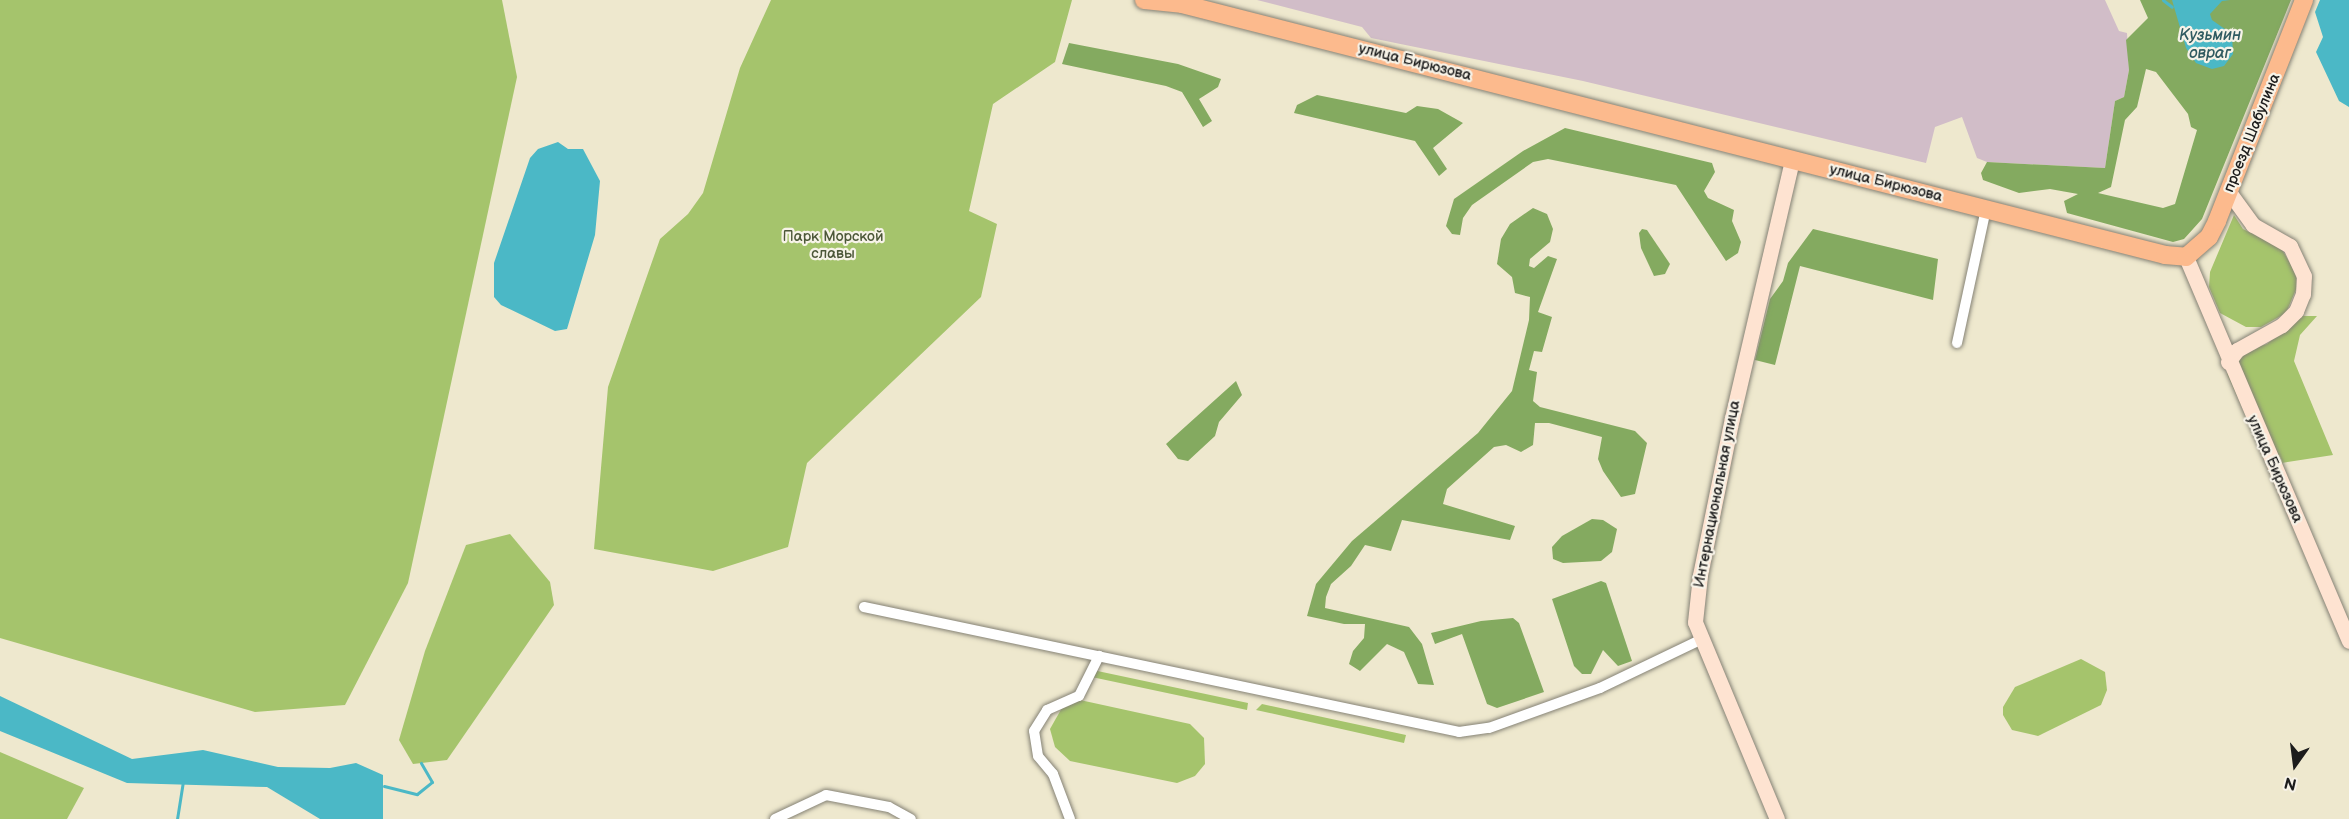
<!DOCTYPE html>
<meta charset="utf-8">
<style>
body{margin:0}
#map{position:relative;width:2349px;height:819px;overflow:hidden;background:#eee8ce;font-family:"Balsamiq Sans",sans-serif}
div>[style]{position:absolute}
.industrial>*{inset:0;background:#d1bdc8}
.green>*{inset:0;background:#a5c46c}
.forest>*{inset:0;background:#84aa60}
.water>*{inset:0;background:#4bb8c6}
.stream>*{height:3px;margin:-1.5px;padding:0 1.5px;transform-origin:1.5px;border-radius:1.5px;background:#4bb8c6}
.roads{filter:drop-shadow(0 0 2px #858275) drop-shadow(0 0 2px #858275)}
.street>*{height:10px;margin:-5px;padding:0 5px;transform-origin:5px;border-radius:5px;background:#fff}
.secondary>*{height:15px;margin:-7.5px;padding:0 7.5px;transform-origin:7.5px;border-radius:7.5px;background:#fee3d1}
.primary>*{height:18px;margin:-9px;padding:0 9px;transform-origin:9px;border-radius:9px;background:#fcba8d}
span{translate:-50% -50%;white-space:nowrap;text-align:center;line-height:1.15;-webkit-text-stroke:4.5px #f7f3e8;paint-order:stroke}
.street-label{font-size:15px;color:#1c1c1c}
.park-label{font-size:15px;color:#4c5738}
.water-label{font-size:16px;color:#2f5a60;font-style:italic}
.north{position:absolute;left:2265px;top:735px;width:60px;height:60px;-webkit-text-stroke:4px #f7f3e8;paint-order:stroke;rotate:194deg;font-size:16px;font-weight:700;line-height:24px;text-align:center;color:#1c1c1c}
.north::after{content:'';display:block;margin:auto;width:21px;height:27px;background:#1c1c1c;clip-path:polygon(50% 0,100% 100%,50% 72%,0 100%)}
</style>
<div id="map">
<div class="industrial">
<div style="clip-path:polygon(1257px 0,2105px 0,2119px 31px,2127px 33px,2129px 70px,2124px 97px,2115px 101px,2105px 168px,1987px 162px,1977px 158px,1962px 117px,1935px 127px,1926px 163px,1583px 81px,1371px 38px,1362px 27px)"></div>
</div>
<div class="green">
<div style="clip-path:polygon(0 0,502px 0,517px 77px,408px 583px,345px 705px,255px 712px,0 638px)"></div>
<div style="clip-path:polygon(771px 0,1072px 0,1055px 62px,993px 104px,969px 211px,997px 224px,981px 297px,807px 463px,788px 547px,713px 571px,594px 549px,608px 387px,660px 239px,688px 214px,703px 193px,740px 68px)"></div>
<div style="clip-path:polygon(2234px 215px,2243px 229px,2281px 248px,2296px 273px,2297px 287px,2286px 313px,2261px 327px,2246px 327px,2220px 313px,2209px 287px,2210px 272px)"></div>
<div style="clip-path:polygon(2301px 316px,2317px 316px,2300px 335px,2294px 361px,2333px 455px,2268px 465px,2227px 374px,2230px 363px,2248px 350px,2267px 344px)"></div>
<div style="clip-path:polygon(510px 534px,550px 582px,554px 605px,447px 760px,413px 764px,399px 740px,425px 651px,466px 545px)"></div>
<div style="clip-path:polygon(2081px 659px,2105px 672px,2107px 690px,2101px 705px,2038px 736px,2012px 730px,2003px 715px,2003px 707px,2015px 687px)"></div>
<div style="clip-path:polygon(1088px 669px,1248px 703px,1247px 710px,1087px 676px)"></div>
<div style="clip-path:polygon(1080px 700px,1190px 724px,1204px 738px,1205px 764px,1195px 776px,1177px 783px,1070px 761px,1055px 747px,1050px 729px,1063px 706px)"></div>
<div style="clip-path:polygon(1262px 704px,1406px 735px,1404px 743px,1256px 710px)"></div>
<div style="clip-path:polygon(0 752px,84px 788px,67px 819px,0 819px)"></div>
</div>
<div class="forest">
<div style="clip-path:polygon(evenodd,2140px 0,2291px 0,2202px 219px,2184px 239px,2173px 242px,2067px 213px,2064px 201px,2078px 194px,2050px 189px,2019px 193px,1983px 180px,1981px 173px,1987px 162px,2105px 168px,2115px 101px,2124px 97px,2129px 70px,2126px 40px,2148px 18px,2140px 0,2146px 69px,2156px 72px,2188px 114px,2191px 127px,2197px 130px,2175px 204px,2163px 208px,2098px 193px,2111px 187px,2125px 120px,2137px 107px,2146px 69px)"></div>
<div style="clip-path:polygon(1069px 43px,1178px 64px,1221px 79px,1218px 87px,1199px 99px,1212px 121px,1203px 127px,1182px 92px,1166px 86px,1062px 64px)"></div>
<div style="clip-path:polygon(1317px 95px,1406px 113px,1417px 106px,1438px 109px,1463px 123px,1433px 148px,1447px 169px,1439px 176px,1415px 141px,1294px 113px,1297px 105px)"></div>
<div style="clip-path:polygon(1565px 128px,1712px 163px,1715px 172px,1704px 191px,1708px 198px,1734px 210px,1732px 221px,1741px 242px,1738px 253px,1726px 261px,1676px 185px,1548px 159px,1533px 162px,1472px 205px,1463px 218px,1460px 235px,1452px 234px,1446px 226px,1454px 199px,1523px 151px)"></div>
<div style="clip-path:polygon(1533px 208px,1547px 214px,1553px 229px,1550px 242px,1530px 259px,1529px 266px,1534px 268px,1548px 256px,1557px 259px,1538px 312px,1552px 317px,1542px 352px,1534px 351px,1529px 370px,1537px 372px,1533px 401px,1540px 407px,1635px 431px,1647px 443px,1635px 494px,1621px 497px,1603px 471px,1598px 459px,1602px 437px,1549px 423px,1535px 423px,1533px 445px,1521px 452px,1506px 445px,1494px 447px,1447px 489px,1443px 504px,1515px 526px,1510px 540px,1402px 520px,1391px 551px,1365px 545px,1351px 566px,1331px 584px,1326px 597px,1325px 608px,1409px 627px,1422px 644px,1434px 685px,1418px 684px,1404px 652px,1387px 644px,1360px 671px,1349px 664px,1353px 651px,1364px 638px,1365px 624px,1344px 624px,1307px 616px,1316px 584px,1352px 541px,1478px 433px,1512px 391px,1529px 320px,1530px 297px,1515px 293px,1512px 277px,1497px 264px,1501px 239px,1510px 224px)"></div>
<div style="clip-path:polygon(1642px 229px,1647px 230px,1670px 264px,1665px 274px,1654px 276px,1641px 248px,1639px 233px)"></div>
<div style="clip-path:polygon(1813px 229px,1938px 259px,1933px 300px,1800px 266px,1775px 365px,1755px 360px,1770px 299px,1783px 281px,1788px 263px)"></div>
<div style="clip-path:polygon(1236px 381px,1242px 395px,1219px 422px,1215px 436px,1188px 461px,1178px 459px,1166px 444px)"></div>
<div style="clip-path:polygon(1592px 519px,1603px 520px,1617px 529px,1612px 552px,1601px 561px,1563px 563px,1553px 559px,1552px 547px,1562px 536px)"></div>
<div style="clip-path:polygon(1601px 581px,1606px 583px,1632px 661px,1618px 666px,1603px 650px,1591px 674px,1582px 674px,1574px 666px,1552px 599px)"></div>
<div style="clip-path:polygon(1513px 618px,1519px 623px,1544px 692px,1497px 708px,1487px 704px,1462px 634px,1435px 644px,1431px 633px,1481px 621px)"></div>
</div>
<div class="water">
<div style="clip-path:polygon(2172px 0,2230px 0,2222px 1px,2210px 14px,2212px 20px,2232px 34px,2233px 54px,2224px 66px,2212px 69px,2196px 63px,2186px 48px)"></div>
<div style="clip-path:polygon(2320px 0,2349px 0,2349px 107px,2339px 101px,2316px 52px,2323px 37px,2315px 12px)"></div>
<div style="clip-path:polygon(558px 142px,568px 149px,583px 149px,600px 181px,595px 235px,567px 329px,555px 331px,501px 305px,494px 297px,494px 263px,530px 158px,538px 149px)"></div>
<div style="clip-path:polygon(0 696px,132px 759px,203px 750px,278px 767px,330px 768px,356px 763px,383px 775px,383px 819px,320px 819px,267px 787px,127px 783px,0 731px)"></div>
</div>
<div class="stream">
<div style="left:2163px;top:0;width:11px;rotate:38deg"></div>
<div style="left:384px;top:786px;width:34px;rotate:14deg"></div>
<div style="left:417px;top:794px;width:19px;rotate:-39deg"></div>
<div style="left:432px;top:782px;width:22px;rotate:-120deg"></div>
<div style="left:177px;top:819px;width:37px;rotate:-81deg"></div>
</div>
<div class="roads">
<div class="street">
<div style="left:1957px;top:343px;width:137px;rotate:-77.8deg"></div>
<div style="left:864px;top:607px;width:608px;rotate:11.86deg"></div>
<div style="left:1459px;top:732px;width:30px;rotate:-8deg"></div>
<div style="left:1489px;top:728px;width:118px;rotate:-19.8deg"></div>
<div style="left:1600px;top:688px;width:111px;rotate:-25.6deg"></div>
<div style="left:775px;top:819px;width:56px;rotate:-25.2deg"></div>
<div style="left:826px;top:795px;width:64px;rotate:10.8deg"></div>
<div style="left:889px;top:807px;width:25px;rotate:29deg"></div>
<div style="left:1070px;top:819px;width:48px;rotate:-110.7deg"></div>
<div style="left:1053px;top:774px;width:23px;rotate:-130deg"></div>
<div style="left:1038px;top:756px;width:25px;rotate:-99deg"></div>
<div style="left:1034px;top:731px;width:25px;rotate:-58deg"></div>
<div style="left:1047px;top:710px;width:35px;rotate:-24deg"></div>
<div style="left:1079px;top:696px;width:45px;rotate:-63.4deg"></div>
</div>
<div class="secondary">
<div style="left:2186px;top:257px;width:417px;rotate:67deg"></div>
<div style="left:2228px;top:362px;width:15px;rotate:-53deg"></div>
<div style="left:2237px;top:350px;width:51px;rotate:-29.1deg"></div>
<div style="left:2282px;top:325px;width:20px;rotate:-45deg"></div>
<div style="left:2296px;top:311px;width:18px;rotate:-68deg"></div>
<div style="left:2303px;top:294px;width:18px;rotate:-87deg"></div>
<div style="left:2304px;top:276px;width:33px;rotate:-115deg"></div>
<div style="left:2290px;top:246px;width:43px;rotate:-150.4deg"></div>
<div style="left:2253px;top:225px;width:41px;rotate:-126deg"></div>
<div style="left:1777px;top:819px;width:213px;rotate:-112.6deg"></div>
<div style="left:1695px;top:622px;width:47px;rotate:-83.9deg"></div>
<div style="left:1700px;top:575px;width:160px;rotate:-78.5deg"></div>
<div style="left:1732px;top:418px;width:265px;rotate:-76.9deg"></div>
</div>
<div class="primary">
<div style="left:1144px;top:0;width:38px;rotate:6deg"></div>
<div style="left:1182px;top:4px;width:1015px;rotate:14.32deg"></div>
<div style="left:2165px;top:255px;width:21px;rotate:5deg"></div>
<div style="left:2186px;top:257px;width:30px;rotate:-41deg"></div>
<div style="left:2209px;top:237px;width:18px;rotate:-63deg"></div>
<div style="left:2217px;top:221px;width:238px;rotate:-68.5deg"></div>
</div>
</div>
<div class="street-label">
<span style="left:1415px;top:62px;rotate:14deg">улица Бирюзова</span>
<span style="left:2252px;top:133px;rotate:-68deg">проезд Шабулина</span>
<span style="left:1886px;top:183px;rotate:14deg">улица Бирюзова</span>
<span style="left:2275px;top:469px;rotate:66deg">улица Бирюзова</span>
<span style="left:1717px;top:494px;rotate:-79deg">Интернациональная улица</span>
</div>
<div class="park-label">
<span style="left:833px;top:245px">Парк Морской<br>славы</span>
</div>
<div class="water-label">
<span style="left:2210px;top:45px">Кузьмин<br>овраг</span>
</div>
<div class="north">N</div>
</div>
